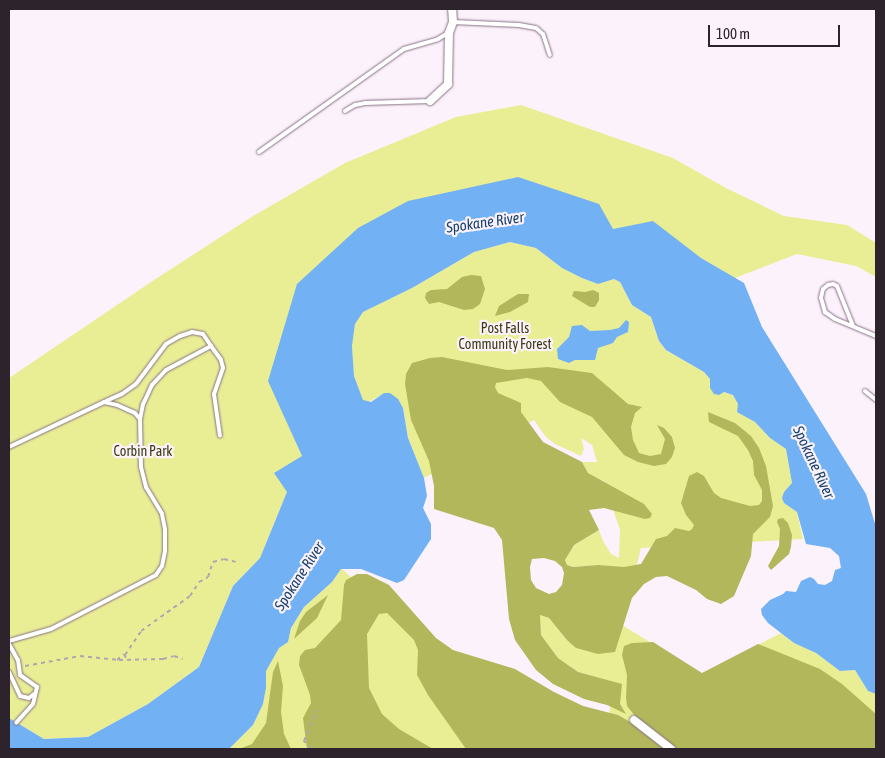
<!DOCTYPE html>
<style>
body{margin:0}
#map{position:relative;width:885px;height:758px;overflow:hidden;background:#fcf2fb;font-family:"Asap Condensed",sans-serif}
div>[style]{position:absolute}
.green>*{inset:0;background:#e9ee95}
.forest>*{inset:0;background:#b3b75b}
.water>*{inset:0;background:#72b1f3}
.path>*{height:2px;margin-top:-1px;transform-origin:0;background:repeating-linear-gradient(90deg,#b0a6af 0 4px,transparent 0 8px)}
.roads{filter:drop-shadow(0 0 1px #887286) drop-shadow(0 0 1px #887286)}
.lane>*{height:4px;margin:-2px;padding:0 2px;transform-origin:2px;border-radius:2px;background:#fff}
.street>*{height:8px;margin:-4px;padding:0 4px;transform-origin:4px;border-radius:4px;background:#fff}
span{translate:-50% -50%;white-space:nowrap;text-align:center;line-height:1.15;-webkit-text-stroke:4.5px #fcf2fb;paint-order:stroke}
.park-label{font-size:14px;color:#393b13}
.water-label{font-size:15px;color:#16426d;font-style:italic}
.frame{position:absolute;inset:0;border:10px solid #2d232c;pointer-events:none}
.scale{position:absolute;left:708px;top:25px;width:132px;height:22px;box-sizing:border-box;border:2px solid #2d232c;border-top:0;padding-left:6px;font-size:15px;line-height:18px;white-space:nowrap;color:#2d232c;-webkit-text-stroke:4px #fcf2fb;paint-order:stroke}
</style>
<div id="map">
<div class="green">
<div style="clip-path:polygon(521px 105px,673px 158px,726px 188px,784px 216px,847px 225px,876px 243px,876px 277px,856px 266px,797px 254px,735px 278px,701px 258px,613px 229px,518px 177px,269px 381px,302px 456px,260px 558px,233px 586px,199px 667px,148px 704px,88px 737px,44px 739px,9px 718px,9px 378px,154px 280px,253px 216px,345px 163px,456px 117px)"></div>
<div style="clip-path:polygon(510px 242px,536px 248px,562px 268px,582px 278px,598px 284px,614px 279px,620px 282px,632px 305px,651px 317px,659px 341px,666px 350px,704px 372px,710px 379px,710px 388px,733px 395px,738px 404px,738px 412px,755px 422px,770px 438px,786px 449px,792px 483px,784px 492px,784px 503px,797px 512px,803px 539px,641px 548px,622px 625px,702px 674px,781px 633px,794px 643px,816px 653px,840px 671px,855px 670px,868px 691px,876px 694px,876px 749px,608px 749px,611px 682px,578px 672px,558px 658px,541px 635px,540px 622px,540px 615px,549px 618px,567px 640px,598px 565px,573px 567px,567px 565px,565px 560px,574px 545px,599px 530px,603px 541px,611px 554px,619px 558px,620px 530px,603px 480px,601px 481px,588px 473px,582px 462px,597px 462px,592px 445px,581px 438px,584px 449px,581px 456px,555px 444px,546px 437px,534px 420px,424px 478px,408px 438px,403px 408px,390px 393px,383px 394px,367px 403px,363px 400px,354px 376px,352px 346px,355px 324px,363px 312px,412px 288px,474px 252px)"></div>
<div style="clip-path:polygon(341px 568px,537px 746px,564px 749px,229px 749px,253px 725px,263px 704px,266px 688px,265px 671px,279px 648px,288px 642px,291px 628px,304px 607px,332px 582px)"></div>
</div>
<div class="forest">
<div style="clip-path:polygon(471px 275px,481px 276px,485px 289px,480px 304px,473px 309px,464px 310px,439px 302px,429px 304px,425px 298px,426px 293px,431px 290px,447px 289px,462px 277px)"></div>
<div style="clip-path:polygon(593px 290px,599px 293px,599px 300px,595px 307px,590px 307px,572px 296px,574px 291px,585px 292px)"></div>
<div style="clip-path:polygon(518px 294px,529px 294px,528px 302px,510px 312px,495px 316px,499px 306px)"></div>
<div style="clip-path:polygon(evenodd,442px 357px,507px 370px,548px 367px,592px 373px,628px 404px,642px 407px,635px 413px,631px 427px,633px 440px,639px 453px,650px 456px,661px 454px,665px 439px,657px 425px,664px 428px,672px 437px,675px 448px,672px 457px,666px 464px,654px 466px,638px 462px,624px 455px,592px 417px,560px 402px,541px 381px,527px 378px,496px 383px,495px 387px,498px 393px,521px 403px,521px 412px,543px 442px,582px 462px,588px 473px,644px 504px,652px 514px,650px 518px,645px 519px,604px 508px,589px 510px,599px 530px,574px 545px,565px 560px,567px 565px,573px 567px,598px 565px,624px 567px,641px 564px,656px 539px,667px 536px,675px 528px,689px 531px,692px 529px,694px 525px,686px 515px,681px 503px,689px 476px,697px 472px,704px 476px,714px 493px,721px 498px,750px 506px,759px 505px,762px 501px,762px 490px,754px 475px,753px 461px,748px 450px,738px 436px,709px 422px,708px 412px,735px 423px,751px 436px,759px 448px,766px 466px,773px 506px,770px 517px,753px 534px,751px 556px,734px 596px,721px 604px,707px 599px,696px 590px,667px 576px,656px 577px,644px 584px,632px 598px,615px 652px,598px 654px,576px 648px,567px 640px,549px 618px,540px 615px,541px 635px,558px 658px,578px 672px,622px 684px,620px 704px,626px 714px,607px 705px,584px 699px,553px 684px,536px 670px,515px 640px,509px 619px,502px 540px,494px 528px,434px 509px,434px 486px,429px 461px,411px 420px,405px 384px,406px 374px,412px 363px,430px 358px,442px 357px,544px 558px,555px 561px,562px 567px,564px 573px,562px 585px,556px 592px,549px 594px,536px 588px,531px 580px,530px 567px,532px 559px,544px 558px)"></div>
<div style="clip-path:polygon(783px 518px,788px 523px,792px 535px,791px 547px,789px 554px,771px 570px,768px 566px,779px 546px,780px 529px,777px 522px,778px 519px)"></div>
<div style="clip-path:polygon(357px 574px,367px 574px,389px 585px,436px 638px,453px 650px,515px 669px,554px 692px,583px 706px,618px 715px,651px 734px,668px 749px,466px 749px,428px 695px,417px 675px,418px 650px,414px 640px,387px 613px,379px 614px,367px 634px,369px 688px,382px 714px,399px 729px,433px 749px,307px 749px,303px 718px,311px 703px,310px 695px,299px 665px,300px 656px,305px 650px,315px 648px,341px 620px,344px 585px,346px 580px)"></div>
<div style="clip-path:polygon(328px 595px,317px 618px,294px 639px,300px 621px,306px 612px)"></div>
<div style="clip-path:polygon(653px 642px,702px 673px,758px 644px,820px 669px,842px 684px,876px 714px,876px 749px,676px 749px,635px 716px,627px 706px,626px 698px,627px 675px,622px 655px,624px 646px,632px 643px)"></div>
<div style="clip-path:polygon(278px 661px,283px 686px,281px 712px,284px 734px,291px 749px,239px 749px,252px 744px,266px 723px,273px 672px)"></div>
</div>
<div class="water">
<div style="clip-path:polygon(518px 177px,599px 204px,613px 229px,653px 221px,701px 258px,744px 283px,762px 327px,866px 494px,876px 527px,876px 694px,868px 691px,855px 670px,840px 671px,816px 653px,794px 643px,768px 623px,762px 615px,761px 609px,770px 600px,783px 594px,786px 591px,796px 592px,801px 581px,810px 577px,814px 579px,818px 584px,825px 585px,832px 581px,835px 570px,841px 568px,839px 556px,830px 548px,806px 544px,797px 512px,784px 503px,782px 498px,784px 492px,792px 483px,786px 449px,770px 438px,755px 422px,737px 412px,738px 404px,733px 395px,724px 392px,719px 395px,714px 394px,710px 388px,710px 379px,704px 372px,666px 350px,659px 341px,651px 317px,632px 305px,620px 282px,614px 279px,598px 284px,582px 278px,562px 268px,536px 248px,510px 242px,474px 252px,412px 288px,363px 312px,355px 324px,352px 346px,354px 376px,363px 400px,371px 402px,384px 393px,390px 393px,398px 399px,403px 408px,408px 438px,424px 478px,427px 496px,423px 508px,431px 524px,431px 539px,404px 580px,397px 583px,361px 569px,341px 569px,332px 582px,304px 607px,291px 628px,288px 642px,279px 648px,266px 671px,266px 688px,263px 704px,253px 725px,229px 749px,9px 749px,9px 718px,44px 739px,88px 737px,148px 704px,199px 667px,233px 586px,260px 558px,287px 492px,274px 473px,302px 456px,268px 381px,297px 284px,358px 228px,408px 201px)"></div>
<div style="clip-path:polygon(626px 320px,629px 322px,628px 332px,617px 337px,613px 343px,598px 348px,595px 360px,575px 360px,569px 363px,558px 359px,557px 349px,569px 337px,572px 326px,582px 325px,590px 331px,610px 330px,619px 328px)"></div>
</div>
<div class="path">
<div style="left:125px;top:655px;width:29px;rotate:-56deg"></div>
<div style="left:141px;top:631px;width:60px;rotate:-35.5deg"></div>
<div style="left:190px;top:596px;width:17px;rotate:-57deg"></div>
<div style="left:199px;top:582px;width:10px;rotate:-29deg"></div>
<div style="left:208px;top:577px;width:16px;rotate:-72deg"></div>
<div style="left:213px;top:562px;width:11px;rotate:-15deg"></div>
<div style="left:224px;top:559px;width:16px;rotate:14deg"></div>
<div style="left:117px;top:660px;width:9px;rotate:-41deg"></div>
<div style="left:124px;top:654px;width:7px;rotate:63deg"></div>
<div style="left:25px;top:666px;width:56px;rotate:-10.3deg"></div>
<div style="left:80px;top:656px;width:39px;rotate:6deg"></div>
<div style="left:119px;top:660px;width:44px;rotate:-1.3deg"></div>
<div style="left:163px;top:659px;width:11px;rotate:-15deg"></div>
<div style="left:174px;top:656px;width:9px;rotate:18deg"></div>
<div style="left:311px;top:749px;width:11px;rotate:-131deg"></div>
<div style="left:304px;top:741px;width:33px;rotate:-67deg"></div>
</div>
<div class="roads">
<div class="lane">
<div style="left:453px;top:22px;width:66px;rotate:2.6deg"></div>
<div style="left:519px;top:25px;width:17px;rotate:10deg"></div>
<div style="left:536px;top:28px;width:9px;rotate:41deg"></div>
<div style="left:543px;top:34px;width:22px;rotate:72deg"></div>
<div style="left:345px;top:111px;width:12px;rotate:-31deg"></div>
<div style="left:355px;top:105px;width:10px;rotate:-11deg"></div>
<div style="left:365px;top:103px;width:65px;rotate:-1.8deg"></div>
<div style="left:259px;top:152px;width:178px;rotate:-35.4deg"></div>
<div style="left:404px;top:49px;width:35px;rotate:-16deg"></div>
<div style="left:438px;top:39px;width:12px;rotate:-31deg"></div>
<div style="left:853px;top:326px;width:43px;rotate:-111.8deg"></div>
<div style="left:837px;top:286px;width:4px;rotate:-153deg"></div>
<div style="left:833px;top:284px;width:5px;rotate:169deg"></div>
<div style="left:828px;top:285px;width:6px;rotate:141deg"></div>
<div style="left:823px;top:289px;width:9px;rotate:103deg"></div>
<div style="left:821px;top:298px;width:15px;rotate:74deg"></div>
<div style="left:825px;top:312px;width:12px;rotate:35deg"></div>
<div style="left:835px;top:319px;width:44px;rotate:22.5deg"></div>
<div style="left:211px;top:346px;width:17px;rotate:54deg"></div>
<div style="left:221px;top:360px;width:8px;rotate:76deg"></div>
<div style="left:223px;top:368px;width:28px;rotate:109deg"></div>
<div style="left:214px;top:394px;width:42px;rotate:81.9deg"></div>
<div style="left:865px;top:391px;width:14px;rotate:39deg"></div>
<div style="left:106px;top:401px;width:17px;rotate:-24deg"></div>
<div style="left:122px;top:394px;width:17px;rotate:-36deg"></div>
<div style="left:136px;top:384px;width:50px;rotate:-53.1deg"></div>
<div style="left:166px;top:344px;width:16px;rotate:-30deg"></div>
<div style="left:180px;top:336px;width:13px;rotate:-18deg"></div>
<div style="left:192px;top:332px;width:11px;rotate:10deg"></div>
<div style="left:203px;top:334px;width:14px;rotate:56deg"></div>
<div style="left:211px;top:346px;width:51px;rotate:151.9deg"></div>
<div style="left:166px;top:370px;width:21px;rotate:133deg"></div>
<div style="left:152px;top:385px;width:21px;rotate:115deg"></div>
<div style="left:143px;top:404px;width:15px;rotate:101deg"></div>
<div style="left:9px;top:447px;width:105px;rotate:-25.3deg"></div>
<div style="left:104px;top:402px;width:13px;rotate:13deg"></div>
<div style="left:117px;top:405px;width:20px;rotate:24deg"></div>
<div style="left:135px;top:413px;width:8px;rotate:50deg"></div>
<div style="left:140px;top:419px;width:48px;rotate:88.8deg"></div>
<div style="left:141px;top:467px;width:21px;rotate:76deg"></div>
<div style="left:146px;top:487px;width:31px;rotate:59deg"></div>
<div style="left:162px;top:514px;width:15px;rotate:79deg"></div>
<div style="left:165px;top:529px;width:22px;rotate:90deg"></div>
<div style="left:165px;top:551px;width:15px;rotate:101deg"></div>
<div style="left:162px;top:566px;width:11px;rotate:124deg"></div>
<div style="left:156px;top:575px;width:118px;rotate:152.8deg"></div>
<div style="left:51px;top:629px;width:44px;rotate:164.1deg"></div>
<div style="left:9px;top:644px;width:18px;rotate:61deg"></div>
<div style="left:18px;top:660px;width:15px;rotate:82deg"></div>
<div style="left:20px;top:675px;width:21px;rotate:35deg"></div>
<div style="left:37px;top:687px;width:17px;rotate:103deg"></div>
<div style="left:33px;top:704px;width:25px;rotate:132deg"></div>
<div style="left:9px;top:672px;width:26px;rotate:65deg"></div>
<div style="left:20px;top:696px;width:9px;rotate:13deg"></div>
<div style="left:29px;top:698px;width:6px;rotate:-39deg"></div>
</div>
<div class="street">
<div style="left:430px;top:101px;width:25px;rotate:-43deg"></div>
<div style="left:448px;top:84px;width:51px;rotate:-88.9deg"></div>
<div style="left:449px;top:33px;width:12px;rotate:-70deg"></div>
<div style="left:453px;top:22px;width:13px;rotate:-94deg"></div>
<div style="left:634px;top:720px;width:47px;rotate:38.1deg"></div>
</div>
</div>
<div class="park-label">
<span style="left:505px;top:336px">Post Falls<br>Community Forest</span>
<span style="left:143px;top:451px">Corbin Park</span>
</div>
<div class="water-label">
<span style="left:485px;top:222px;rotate:-8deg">Spokane River</span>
<span style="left:814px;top:462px;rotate:65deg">Spokane River</span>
<span style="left:299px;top:576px;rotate:-57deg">Spokane River</span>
</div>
<div class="frame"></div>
<div class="scale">100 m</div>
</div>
